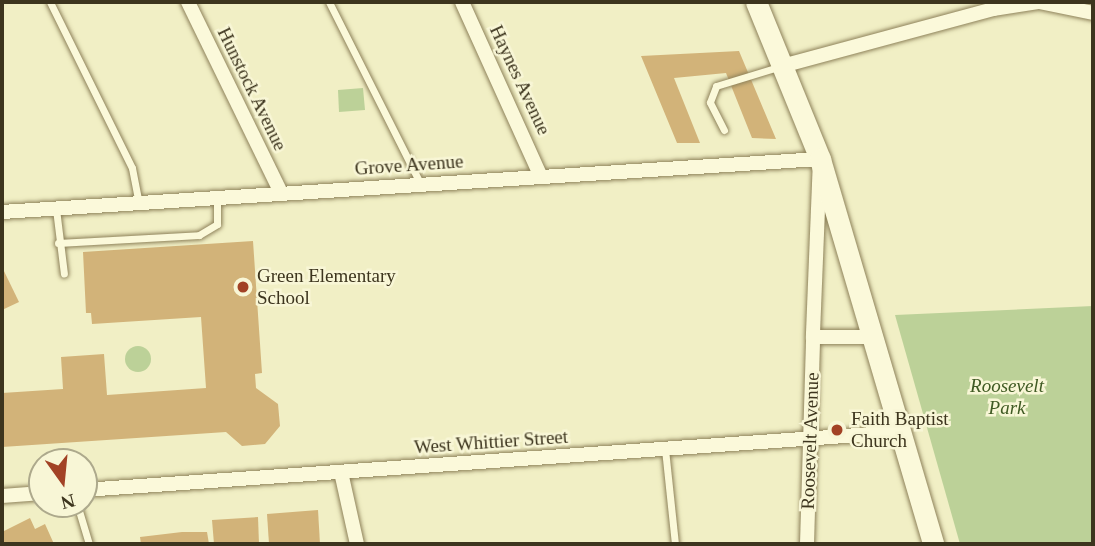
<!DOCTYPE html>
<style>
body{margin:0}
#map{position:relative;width:1095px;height:546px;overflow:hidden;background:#f1efc5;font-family:"Times New Roman",serif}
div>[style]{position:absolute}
.green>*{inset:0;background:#bcd198}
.round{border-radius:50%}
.building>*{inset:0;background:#d2b379}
.roads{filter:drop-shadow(0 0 2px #8e825a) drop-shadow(0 0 2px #8e825a)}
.lane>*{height:7px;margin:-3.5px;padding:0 3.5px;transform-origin:3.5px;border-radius:3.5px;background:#fbf9da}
.street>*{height:14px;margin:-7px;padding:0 7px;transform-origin:7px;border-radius:7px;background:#fbf9da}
.secondary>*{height:21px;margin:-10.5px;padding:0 10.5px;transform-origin:10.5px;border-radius:10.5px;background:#fbf9da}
.dots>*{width:19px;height:19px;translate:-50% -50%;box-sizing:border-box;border:4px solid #f8f6d6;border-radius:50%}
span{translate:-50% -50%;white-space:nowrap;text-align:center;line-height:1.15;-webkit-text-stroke:5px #f8f6d6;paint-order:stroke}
.street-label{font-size:19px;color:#3d351e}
.poi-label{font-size:19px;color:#3d351e}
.left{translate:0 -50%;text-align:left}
.park-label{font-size:19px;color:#405b24;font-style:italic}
.frame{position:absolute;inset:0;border:4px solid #3d351e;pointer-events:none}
.north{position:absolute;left:28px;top:448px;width:70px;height:70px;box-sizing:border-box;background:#f8f6d6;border:2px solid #ada98c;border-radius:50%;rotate:165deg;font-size:19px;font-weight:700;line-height:28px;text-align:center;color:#3d351e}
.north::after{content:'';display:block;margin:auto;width:24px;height:32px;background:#a24225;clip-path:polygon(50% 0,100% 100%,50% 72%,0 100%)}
</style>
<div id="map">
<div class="green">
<div style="clip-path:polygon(363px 88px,365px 110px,339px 112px,338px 90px)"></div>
<div style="clip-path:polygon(1093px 306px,1093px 544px,960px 544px,895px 315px)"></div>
<div class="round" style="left:125px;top:346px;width:26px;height:26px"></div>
</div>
<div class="building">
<div style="clip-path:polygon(739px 51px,776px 139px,752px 138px,726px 73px,674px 78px,700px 143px,677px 143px,641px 56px)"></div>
<div style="clip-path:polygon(253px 241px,262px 373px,255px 374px,256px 388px,278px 404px,280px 426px,265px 444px,242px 446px,226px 432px,2px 447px,2px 393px,63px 389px,61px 357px,104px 354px,107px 395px,206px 388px,201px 317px,92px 324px,91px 313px,86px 313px,83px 252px)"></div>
<div style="clip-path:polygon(2px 267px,19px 302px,2px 310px)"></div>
<div style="clip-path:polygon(318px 510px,320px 544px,269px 544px,267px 514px)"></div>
<div style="clip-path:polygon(258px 517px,259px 544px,214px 544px,212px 520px)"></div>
<div style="clip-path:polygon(30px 518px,35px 529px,45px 524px,54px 544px,2px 544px,2px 532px)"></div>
<div style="clip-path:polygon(182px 532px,207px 532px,209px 544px,141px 544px,140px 537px)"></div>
</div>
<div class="roads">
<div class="lane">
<div style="left:50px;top:2px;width:185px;rotate:63.7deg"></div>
<div style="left:132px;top:168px;width:37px;rotate:79deg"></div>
<div style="left:329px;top:2px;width:203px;rotate:63.3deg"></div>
<div style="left:724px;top:130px;width:31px;rotate:-117deg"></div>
<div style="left:710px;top:102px;width:17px;rotate:-69deg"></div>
<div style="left:716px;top:86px;width:65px;rotate:-17deg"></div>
<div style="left:56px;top:209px;width:65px;rotate:83deg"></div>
<div style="left:58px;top:243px;width:141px;rotate:-3.2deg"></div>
<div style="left:199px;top:235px;width:21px;rotate:-31deg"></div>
<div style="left:217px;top:224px;width:28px;rotate:-90deg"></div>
<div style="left:665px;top:449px;width:96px;rotate:84deg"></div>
<div style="left:77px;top:504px;width:42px;rotate:73.3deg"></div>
</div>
<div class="street">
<div style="left:188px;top:2px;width:212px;rotate:64deg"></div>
<div style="left:462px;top:2px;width:190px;rotate:65.7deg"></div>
<div style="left:782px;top:66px;width:219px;rotate:-15.1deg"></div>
<div style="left:993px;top:9px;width:47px;rotate:-8.7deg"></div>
<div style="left:1039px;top:2px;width:55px;rotate:11.5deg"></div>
<div style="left:2px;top:212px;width:820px;rotate:-3.71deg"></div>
<div style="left:820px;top:159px;width:178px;rotate:92.3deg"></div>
<div style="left:341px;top:472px;width:74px;rotate:77.5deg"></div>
<div style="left:84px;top:490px;width:819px;rotate:-4.06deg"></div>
<div style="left:2px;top:496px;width:40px;rotate:-4.3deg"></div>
<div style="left:807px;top:544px;width:207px;rotate:-88.3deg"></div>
<div style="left:813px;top:337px;width:61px"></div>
</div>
<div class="secondary">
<div style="left:756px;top:2px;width:170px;rotate:67.8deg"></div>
<div style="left:820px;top:159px;width:401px;rotate:73.6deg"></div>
</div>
</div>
<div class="dots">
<div style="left:243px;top:287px;background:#a24225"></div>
<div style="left:837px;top:430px;background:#a24225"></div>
</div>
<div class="street-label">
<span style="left:520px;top:80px;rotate:65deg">Haynes Avenue</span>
<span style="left:252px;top:89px;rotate:64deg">Hunstock Avenue</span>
<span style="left:409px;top:165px;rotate:-4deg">Grove Avenue</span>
<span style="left:810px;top:441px;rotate:-88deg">Roosevelt Avenue</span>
<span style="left:491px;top:442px;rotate:-4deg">West Whittier Street</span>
</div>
<div class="poi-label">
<span class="left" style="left:257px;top:287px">Green Elementary<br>School</span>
<span class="left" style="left:851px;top:430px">Faith Baptist<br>Church</span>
</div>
<div class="park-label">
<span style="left:1007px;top:397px">Roosevelt<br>Park</span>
</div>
<div class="frame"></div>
<div class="north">N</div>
</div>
